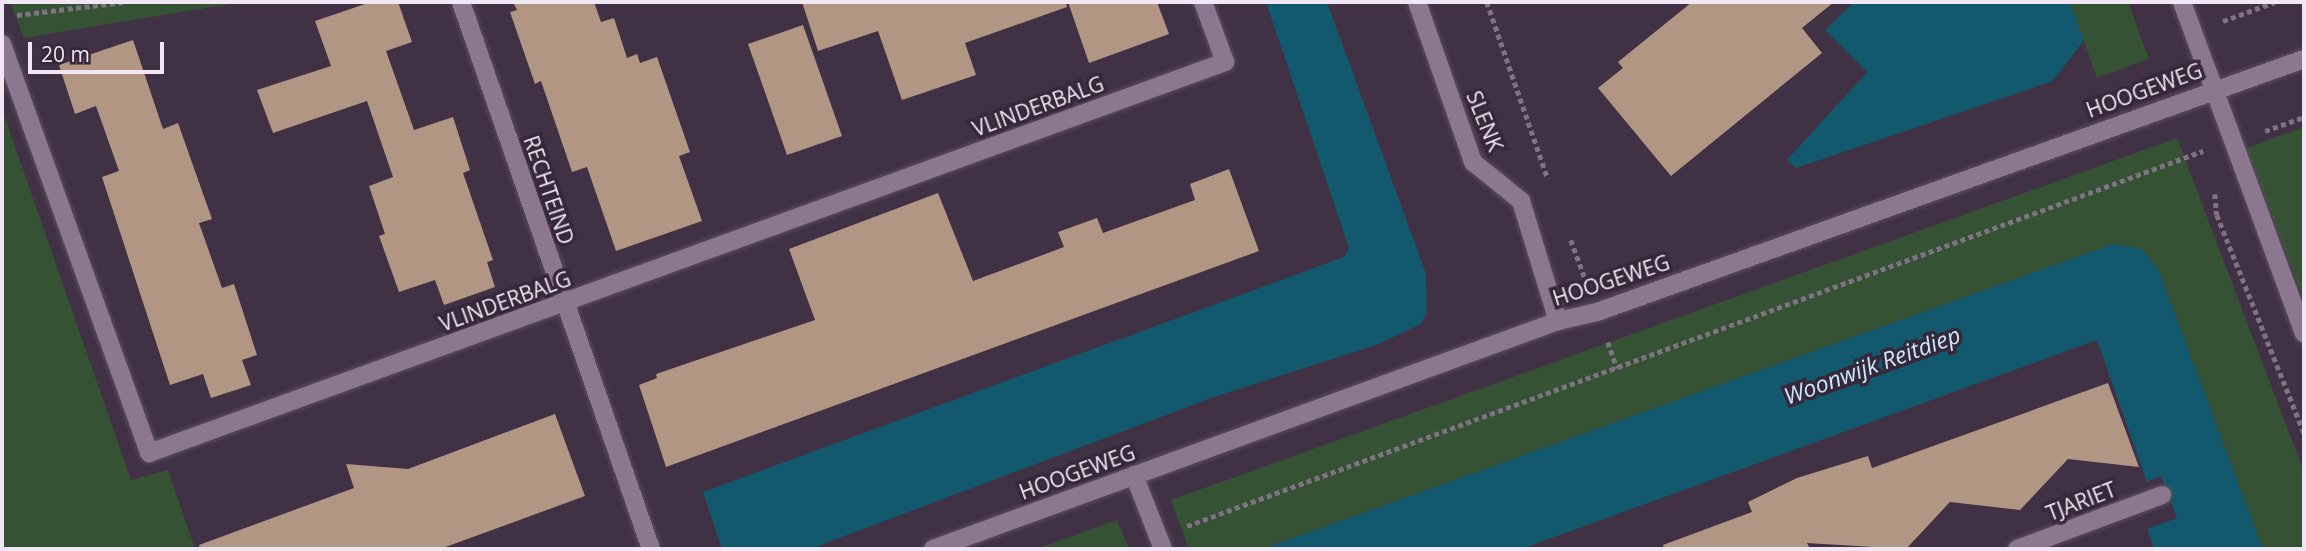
<!DOCTYPE html>
<style>
body{margin:0}
#map{position:relative;width:2306px;height:551px;overflow:hidden;background:#413145;font-family:"Open Sans",sans-serif}
div>[style]{position:absolute}
.green>*{inset:0;background:#365234}
.water>*{inset:0;background:#13596d}
.building>*{inset:0;background:#b19684}
.path>*{height:4.5px;margin-top:-2.25px;transform-origin:0;background:repeating-linear-gradient(90deg,#7f7283 0 5px,transparent 0 8.5px)}
.roads{filter:drop-shadow(0 0 2px #5c4f5f) drop-shadow(0 0 2px #5c4f5f)}
.minor>*{height:18px;margin:-9px;padding:0 9px;transform-origin:9px;border-radius:9px;background:#8b788f}
span{translate:-50% -50%;white-space:nowrap;text-align:center;line-height:1.15;-webkit-text-stroke:7px #37273b;paint-order:stroke}
.street-label{font-size:21px;color:#f1e7f4}
.water-label{font-size:23px;color:#c7ebf8;font-style:italic}
.frame{position:absolute;inset:0;border:4px solid #f1e7f4;pointer-events:none}
.scale{position:absolute;left:28px;top:42px;width:136px;height:32px;box-sizing:border-box;border:4px solid #f1e7f4;border-top:0;padding-left:9px;font-size:21px;line-height:24px;white-space:nowrap;color:#f1e7f4;-webkit-text-stroke:5px #37273b;paint-order:stroke}
</style>
<div id="map">
<div class="green">
<div style="clip-path:polygon(10px 2px,243px 2px,24px 38px)"></div>
<div style="clip-path:polygon(2070px 2px,2128px 2px,2149px 59px,2097px 78px)"></div>
<div style="clip-path:polygon(2px 109px,131px 480px,168px 470px,195px 549px,2px 549px)"></div>
<div style="clip-path:polygon(2304px 127px,2304px 300px,2246px 148px)"></div>
<div style="clip-path:polygon(2177px 138px,2304px 472px,2304px 549px,2263px 549px,2159px 271px,2142px 249px,2113px 244px,1262px 549px,1189px 549px,1171px 500px)"></div>
<div style="clip-path:polygon(1117px 520px,1129px 549px,1036px 549px)"></div>
</div>
<div class="water">
<div style="clip-path:polygon(1266px 2px,1327px 2px,1426px 274px,1427px 313px,1421px 324px,1376px 345px,1214px 397px,810px 549px,722px 549px,703px 492px,1344px 257px,1349px 248px)"></div>
<div style="clip-path:polygon(1854px 2px,2070px 2px,2084px 40px,2053px 81px,1796px 168px,1787px 160px,1867px 72px,1825px 30px)"></div>
<div style="clip-path:polygon(2113px 244px,2142px 249px,2159px 271px,2263px 549px,2154px 549px,2147px 529px,2177px 518px,2161px 476px,2147px 482px,2097px 340px,1521px 549px,1262px 549px)"></div>
</div>
<div class="building">
<div style="clip-path:polygon(371px 2px,398px 2px,412px 42px,386px 51px,414px 130px,453px 117px,470px 170px,463px 173px,493px 260px,487px 262px,495px 287px,444px 305px,435px 280px,399px 292px,379px 236px,385px 234px,369px 186px,393px 177px,367px 101px,273px 133px,257px 90px,331px 66px,315px 21px)"></div>
<div style="clip-path:polygon(513px 2px,594px 2px,601px 22px,614px 18px,627px 58px,637px 54px,640px 63px,657px 57px,690px 152px,679px 156px,702px 221px,616px 251px,587px 167px,572px 172px,541px 81px,535px 84px,510px 12px,517px 10px)"></div>
<div style="clip-path:polygon(802px 2px,1066px 2px,1067px 7px,965px 43px,976px 75px,902px 100px,878px 31px,818px 51px)"></div>
<div style="clip-path:polygon(1068px 2px,1157px 2px,1169px 34px,1089px 63px)"></div>
<div style="clip-path:polygon(1692px 2px,1834px 2px,1802px 28px,1822px 53px,1671px 176px,1598px 88px,1623px 68px,1618px 62px)"></div>
<div style="clip-path:polygon(803px 25px,842px 136px,787px 155px,748px 44px)"></div>
<div style="clip-path:polygon(133px 40px,163px 129px,178px 123px,212px 219px,199px 223px,222px 288px,234px 284px,257px 355px,242px 360px,251px 385px,211px 398px,203px 374px,170px 385px,102px 177px,119px 171px,96px 106px,75px 114px,59px 65px)"></div>
<div style="clip-path:polygon(1229px 169px,1259px 251px,666px 467px,639px 385px,657px 378px,656px 374px,815px 320px,789px 249px,938px 193px,973px 281px,1064px 247px,1058px 232px,1097px 218px,1103px 233px,1195px 200px,1190px 184px)"></div>
<div style="clip-path:polygon(2108px 383px,2139px 467px,2068px 459px,2020px 510px,1950px 502px,1906px 549px,1807px 543px,1810px 549px,1664px 549px,1663px 545px,1752px 512px,1748px 502px,1797px 478px,1868px 456px,1872px 468px)"></div>
<div style="clip-path:polygon(555px 414px,585px 496px,440px 549px,200px 549px,199px 545px,354px 488px,346px 464px,408px 469px)"></div>
</div>
<div class="path">
<div style="left:1487px;top:2px;width:187px;rotate:71deg"></div>
<div style="left:17px;top:15px;width:108px;rotate:-6.9deg"></div>
<div style="left:2223px;top:21px;width:55px;rotate:-20.1deg"></div>
<div style="left:2265px;top:131px;width:41px;rotate:-19.7deg"></div>
<div style="left:2215px;top:194px;width:21px;rotate:85deg"></div>
<div style="left:2217px;top:215px;width:235px;rotate:68.2deg"></div>
<div style="left:1571px;top:240px;width:44px;rotate:69.9deg"></div>
<div style="left:1608px;top:342px;width:28px;rotate:71deg"></div>
<div style="left:1187px;top:526px;width:1083px;rotate:-20.26deg"></div>
</div>
<div class="roads">
<div class="minor">
<div style="left:461px;top:2px;width:579px;rotate:70.85deg"></div>
<div style="left:1417px;top:2px;width:170px;rotate:70.7deg"></div>
<div style="left:1473px;top:162px;width:62px;rotate:39.1deg"></div>
<div style="left:1521px;top:201px;width:126px;rotate:72.9deg"></div>
<div style="left:2182px;top:2px;width:353px;rotate:69.8deg"></div>
<div style="left:2px;top:44px;width:435px;rotate:70.2deg"></div>
<div style="left:149px;top:453px;width:1145px;rotate:-19.97deg"></div>
<div style="left:1225px;top:62px;width:64px;rotate:-110.1deg"></div>
<div style="left:1134px;top:475px;width:79px;rotate:68.6deg"></div>
<div style="left:933px;top:549px;width:665px;rotate:-20.04deg"></div>
<div style="left:1558px;top:321px;width:40px;rotate:-13deg"></div>
<div style="left:1597px;top:312px;width:751px;rotate:-19.69deg"></div>
<div style="left:2017px;top:549px;width:155px;rotate:-20.4deg"></div>
</div>
</div>
<div class="street-label">
<span style="left:2144px;top:90px;rotate:-20deg">HOOGEWEG</span>
<span style="left:1038px;top:106px;rotate:-20deg">VLINDERBALG</span>
<span style="left:1485px;top:121px;rotate:68deg">SLENK</span>
<span style="left:549px;top:190px;rotate:71deg">RECHTEIND</span>
<span style="left:1611px;top:280px;rotate:-18deg">HOOGEWEG</span>
<span style="left:505px;top:301px;rotate:-20deg">VLINDERBALG</span>
<span style="left:1077px;top:472px;rotate:-20deg">HOOGEWEG</span>
<span style="left:2081px;top:501px;rotate:-21deg">TJARIET</span>
</div>
<div class="water-label">
<span style="left:1872px;top:365px;rotate:-20deg">Woonwijk Reitdiep</span>
</div>
<div class="frame"></div>
<div class="scale">20 m</div>
</div>
